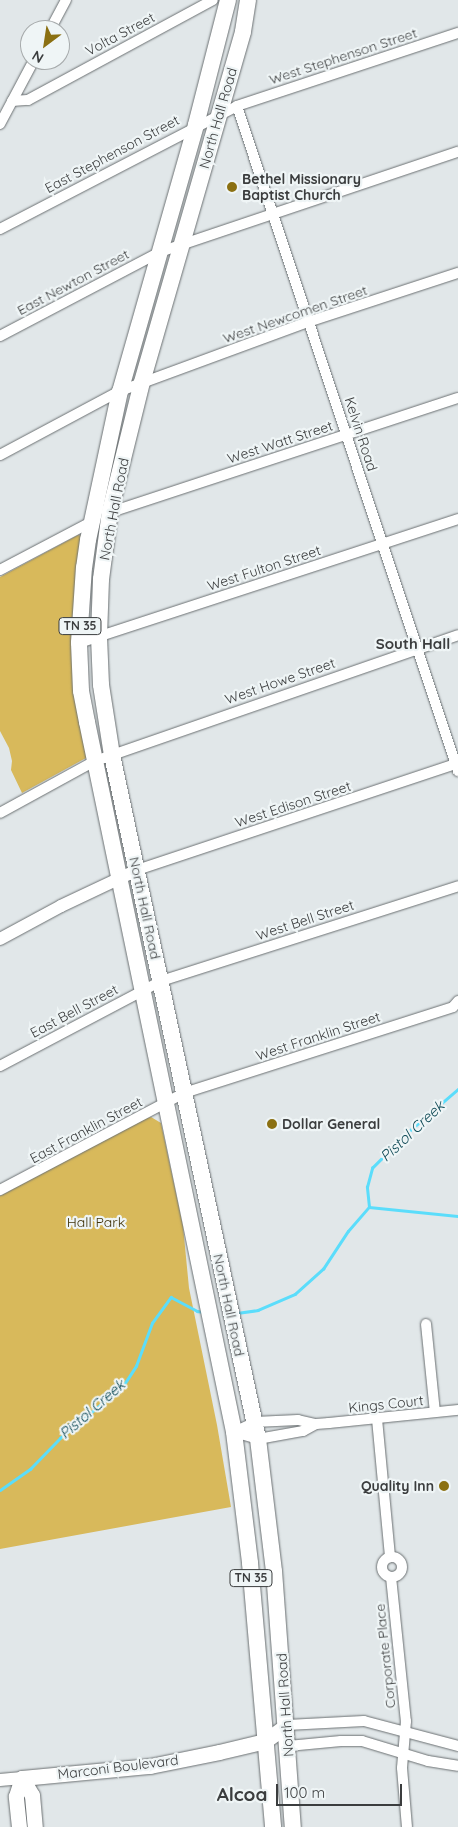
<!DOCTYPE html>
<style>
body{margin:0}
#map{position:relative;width:458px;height:1827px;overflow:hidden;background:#e1e7e9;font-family:Quicksand,sans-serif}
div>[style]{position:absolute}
.green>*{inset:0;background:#d8b95b}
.stream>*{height:2.5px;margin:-1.25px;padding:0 1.25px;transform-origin:1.25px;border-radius:1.25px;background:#5bddfb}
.roads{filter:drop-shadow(0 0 1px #6b7072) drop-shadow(0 0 1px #6b7072)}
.minor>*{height:10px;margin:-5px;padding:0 5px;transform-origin:5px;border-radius:5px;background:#fff}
.minor>.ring{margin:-5px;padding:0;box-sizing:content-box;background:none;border:10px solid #fff;border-radius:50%}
.tertiary>*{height:12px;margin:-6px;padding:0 6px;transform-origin:6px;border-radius:6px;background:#fff}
.secondary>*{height:15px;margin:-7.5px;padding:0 7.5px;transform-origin:7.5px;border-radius:7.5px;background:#fff}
.primary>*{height:16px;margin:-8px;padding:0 8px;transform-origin:8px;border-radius:8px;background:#fff}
.dots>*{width:14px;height:14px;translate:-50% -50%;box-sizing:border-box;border:2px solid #eff5f6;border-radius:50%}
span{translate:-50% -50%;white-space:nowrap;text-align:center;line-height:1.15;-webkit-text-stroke:4.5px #eff5f6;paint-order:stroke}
.shield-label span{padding:1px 4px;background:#eff5f6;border:1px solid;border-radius:4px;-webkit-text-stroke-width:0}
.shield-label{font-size:12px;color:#3b3d3e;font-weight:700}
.street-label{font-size:14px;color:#3b3d3e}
.poi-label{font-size:14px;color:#3b3d3e;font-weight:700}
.left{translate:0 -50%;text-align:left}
.right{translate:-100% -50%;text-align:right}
.park-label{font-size:14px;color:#42350b}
.neighbourhood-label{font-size:15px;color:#3b3d3e;font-weight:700}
.water-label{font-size:15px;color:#0d4854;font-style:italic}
.district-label{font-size:19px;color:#3b3d3e;font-weight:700}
.north{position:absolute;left:20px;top:20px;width:50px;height:50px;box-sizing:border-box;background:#eff5f6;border:1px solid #a7abac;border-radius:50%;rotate:211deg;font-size:14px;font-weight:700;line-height:20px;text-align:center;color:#3b3d3e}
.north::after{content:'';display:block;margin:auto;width:18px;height:22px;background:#8b7012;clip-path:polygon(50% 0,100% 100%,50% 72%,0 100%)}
.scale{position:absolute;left:276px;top:1784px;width:126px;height:22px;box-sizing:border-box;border:2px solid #3b3d3e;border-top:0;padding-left:6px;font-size:15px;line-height:18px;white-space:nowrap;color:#3b3d3e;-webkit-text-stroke:4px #eff5f6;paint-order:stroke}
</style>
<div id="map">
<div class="green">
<div style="clip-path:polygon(78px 535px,82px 536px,86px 758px,22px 793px,11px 770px,12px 761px,9px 748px,0 731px,0 577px)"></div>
<div style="clip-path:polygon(151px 1117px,161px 1123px,183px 1226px,189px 1288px,217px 1425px,231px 1507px,0 1549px,0 1196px,144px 1119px)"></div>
</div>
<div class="stream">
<div style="left:369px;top:1207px;width:89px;rotate:5.8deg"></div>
<div style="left:237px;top:1313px;width:21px;rotate:-8deg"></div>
<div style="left:258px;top:1310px;width:40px;rotate:-23.4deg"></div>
<div style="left:295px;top:1294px;width:38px;rotate:-42deg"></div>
<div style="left:323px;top:1269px;width:45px;rotate:-56.7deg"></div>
<div style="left:348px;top:1231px;width:32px;rotate:-49deg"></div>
<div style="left:369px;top:1207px;width:20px;rotate:-96deg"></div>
<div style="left:367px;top:1187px;width:20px;rotate:-75deg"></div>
<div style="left:372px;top:1168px;width:51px;rotate:-45deg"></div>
<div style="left:408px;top:1132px;width:66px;rotate:-40.7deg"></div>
<div style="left:0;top:1490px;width:37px;rotate:-35deg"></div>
<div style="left:30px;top:1469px;width:43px;rotate:-45.9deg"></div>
<div style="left:60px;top:1438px;width:82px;rotate:-39.5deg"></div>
<div style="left:123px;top:1386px;width:24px;rotate:-57deg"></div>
<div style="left:136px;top:1366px;width:46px;rotate:-69.6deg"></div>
<div style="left:152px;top:1323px;width:32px;rotate:-54deg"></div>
<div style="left:171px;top:1297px;width:30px;rotate:28deg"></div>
<div style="left:197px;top:1311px;width:7px;rotate:8deg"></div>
</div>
<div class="roads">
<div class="minor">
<div style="left:50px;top:30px;width:34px;rotate:-62deg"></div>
<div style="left:12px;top:101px;width:16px;rotate:-4deg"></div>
<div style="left:28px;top:100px;width:210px;rotate:-28.4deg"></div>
<div style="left:237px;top:106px;width:701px;rotate:71.62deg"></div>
<div style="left:0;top:124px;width:72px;rotate:-62deg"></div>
<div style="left:0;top:229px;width:267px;rotate:-27.4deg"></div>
<div style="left:237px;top:106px;width:233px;rotate:-18.3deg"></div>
<div style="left:0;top:336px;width:181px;rotate:-27.7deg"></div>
<div style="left:160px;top:252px;width:314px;rotate:-18.6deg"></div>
<div style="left:0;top:455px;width:136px;rotate:-28.1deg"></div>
<div style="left:120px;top:391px;width:200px;rotate:-20.2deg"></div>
<div style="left:308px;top:322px;width:158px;rotate:-18.1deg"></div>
<div style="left:108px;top:513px;width:368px;rotate:-18.2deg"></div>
<div style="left:0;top:570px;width:107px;rotate:-27.8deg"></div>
<div style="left:79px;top:643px;width:399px;rotate:-18.1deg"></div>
<div style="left:0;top:813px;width:108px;rotate:-28.7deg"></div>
<div style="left:95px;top:761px;width:384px;rotate:-19.1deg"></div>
<div style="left:137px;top:870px;width:338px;rotate:-18.4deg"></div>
<div style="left:0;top:1066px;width:182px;rotate:-27.8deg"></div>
<div style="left:161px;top:981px;width:312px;rotate:-17.7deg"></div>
<div style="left:0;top:1190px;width:208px;rotate:-27.8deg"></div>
<div style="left:184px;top:1093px;width:282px;rotate:-17.7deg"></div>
<div style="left:453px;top:1007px;width:8px;rotate:-50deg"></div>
<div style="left:426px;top:1324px;width:88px;rotate:84.2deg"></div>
<div style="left:377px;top:1419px;width:139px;rotate:84.6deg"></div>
<div style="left:234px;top:1432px;width:23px;rotate:-25deg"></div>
<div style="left:255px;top:1422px;width:43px;rotate:-2.7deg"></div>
<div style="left:298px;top:1420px;width:18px;rotate:13deg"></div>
<div style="left:316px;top:1424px;width:13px;rotate:-4deg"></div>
<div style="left:329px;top:1423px;width:130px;rotate:-5.8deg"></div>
<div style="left:234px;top:1432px;width:25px;rotate:16deg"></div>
<div style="left:258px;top:1439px;width:46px;rotate:-10.1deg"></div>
<div style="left:303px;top:1431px;width:15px;rotate:-28deg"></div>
<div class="ring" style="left:382px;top:1557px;width:10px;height:10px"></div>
<div style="left:391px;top:1577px;width:145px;rotate:84.1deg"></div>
<div style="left:406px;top:1721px;width:47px;rotate:94.9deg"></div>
<div style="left:402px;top:1768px;width:59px;rotate:85.2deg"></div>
<div style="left:287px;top:1725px;width:77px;rotate:-3deg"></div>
<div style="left:364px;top:1721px;width:97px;rotate:14.9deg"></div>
<div style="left:288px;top:1746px;width:53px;rotate:-5.4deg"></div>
<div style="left:341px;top:1741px;width:21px"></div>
<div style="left:362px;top:1741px;width:69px;rotate:16.9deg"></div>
<div style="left:428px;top:1761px;width:30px;rotate:9deg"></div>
</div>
<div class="tertiary">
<div style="left:0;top:939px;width:69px;rotate:-28.4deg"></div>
<div style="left:61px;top:906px;width:84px;rotate:-25.3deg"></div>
<div style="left:0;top:1780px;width:22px;rotate:-5deg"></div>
</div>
<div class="secondary">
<div style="left:22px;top:1778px;width:129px;rotate:-5.4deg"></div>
<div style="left:150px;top:1766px;width:70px;rotate:-11.5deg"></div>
<div style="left:219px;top:1752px;width:47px;rotate:-13.4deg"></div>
<div style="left:265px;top:1741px;width:27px;rotate:-36deg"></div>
<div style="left:22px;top:1778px;width:20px;rotate:60deg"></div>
<div style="left:32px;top:1795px;width:32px;rotate:85deg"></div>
<div style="left:19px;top:1827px;width:31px;rotate:-96deg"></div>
<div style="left:16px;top:1796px;width:19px;rotate:-72deg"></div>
</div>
<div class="primary">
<div style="left:228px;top:0;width:129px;rotate:104.4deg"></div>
<div style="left:196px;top:125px;width:277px;rotate:105.9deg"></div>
<div style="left:120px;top:391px;width:152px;rotate:102.1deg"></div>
<div style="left:88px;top:540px;width:27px;rotate:98deg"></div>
<div style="left:84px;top:567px;width:76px;rotate:93.8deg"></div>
<div style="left:79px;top:643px;width:48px;rotate:87.6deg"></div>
<div style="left:81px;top:691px;width:32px;rotate:79deg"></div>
<div style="left:87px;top:722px;width:725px;rotate:78.3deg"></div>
<div style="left:234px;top:1432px;width:132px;rotate:83deg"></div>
<div style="left:250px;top:1563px;width:265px;rotate:85deg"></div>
<div style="left:248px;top:0;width:32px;rotate:99deg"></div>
<div style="left:243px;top:32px;width:364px;rotate:106.1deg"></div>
<div style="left:142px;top:382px;width:133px;rotate:103.9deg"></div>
<div style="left:110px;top:511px;width:69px;rotate:97.5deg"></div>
<div style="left:101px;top:579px;width:58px;rotate:92deg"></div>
<div style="left:99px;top:637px;width:48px;rotate:87.6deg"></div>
<div style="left:101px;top:685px;width:71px;rotate:81.1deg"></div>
<div style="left:112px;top:755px;width:699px;rotate:77.95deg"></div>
<div style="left:258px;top:1439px;width:133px;rotate:83.1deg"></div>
<div style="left:274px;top:1571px;width:257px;rotate:85.8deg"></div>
</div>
</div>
<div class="dots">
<div style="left:232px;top:187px;background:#8b7012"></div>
<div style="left:272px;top:1124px;background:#8b7012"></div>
<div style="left:444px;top:1486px;background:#8b7012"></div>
</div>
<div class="shield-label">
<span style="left:80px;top:626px">TN 35</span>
<span style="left:251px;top:1578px">TN 35</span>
</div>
<div class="street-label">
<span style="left:120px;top:34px;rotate:-28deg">Volta Street</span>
<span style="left:343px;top:56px;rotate:-18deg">West Stephenson Street</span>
<span style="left:218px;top:118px;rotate:-74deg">North Hall Road</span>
<span style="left:112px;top:154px;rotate:-28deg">East Stephenson Street</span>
<span style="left:73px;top:282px;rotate:-28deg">East Newton Street</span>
<span style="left:295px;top:314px;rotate:-19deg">West Newcomen Street</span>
<span style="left:361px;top:434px;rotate:72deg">Kelvin Road</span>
<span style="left:280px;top:442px;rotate:-18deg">West Watt Street</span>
<span style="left:114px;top:509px;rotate:-79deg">North Hall Road</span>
<span style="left:264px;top:568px;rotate:-18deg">West Fulton Street</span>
<span style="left:280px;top:681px;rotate:-19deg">West Howe Street</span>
<span style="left:293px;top:804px;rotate:-18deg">West Edison Street</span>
<span style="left:145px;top:908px;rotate:78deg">North Hall Road</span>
<span style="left:305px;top:920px;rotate:-18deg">West Bell Street</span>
<span style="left:74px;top:1011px;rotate:-28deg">East Bell Street</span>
<span style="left:318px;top:1036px;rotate:-18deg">West Franklin Street</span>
<span style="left:86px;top:1130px;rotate:-28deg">East Franklin Street</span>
<span style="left:229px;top:1305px;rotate:78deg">North Hall Road</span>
<span style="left:386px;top:1404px;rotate:-6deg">Kings Court</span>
<span style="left:385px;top:1656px;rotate:-96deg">Corporate Place</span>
<span style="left:285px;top:1705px;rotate:-94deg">North Hall Road</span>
<span style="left:118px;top:1767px;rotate:-7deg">Marconi Boulevard</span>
</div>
<div class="poi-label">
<span class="left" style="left:242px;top:187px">Bethel Missionary<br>Baptist Church</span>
<span class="left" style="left:282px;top:1124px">Dollar General</span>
<span class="right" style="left:434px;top:1486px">Quality Inn</span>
</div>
<div class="park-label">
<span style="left:96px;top:1222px">Hall Park</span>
</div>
<div class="neighbourhood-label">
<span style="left:413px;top:644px">South Hall</span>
</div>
<div class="water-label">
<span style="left:412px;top:1131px;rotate:-43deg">Pistol Creek</span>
<span style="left:92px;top:1409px;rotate:-41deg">Pistol Creek</span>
</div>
<div class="district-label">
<span style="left:242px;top:1795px">Alcoa</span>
</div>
<div class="north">N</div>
<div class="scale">100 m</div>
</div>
